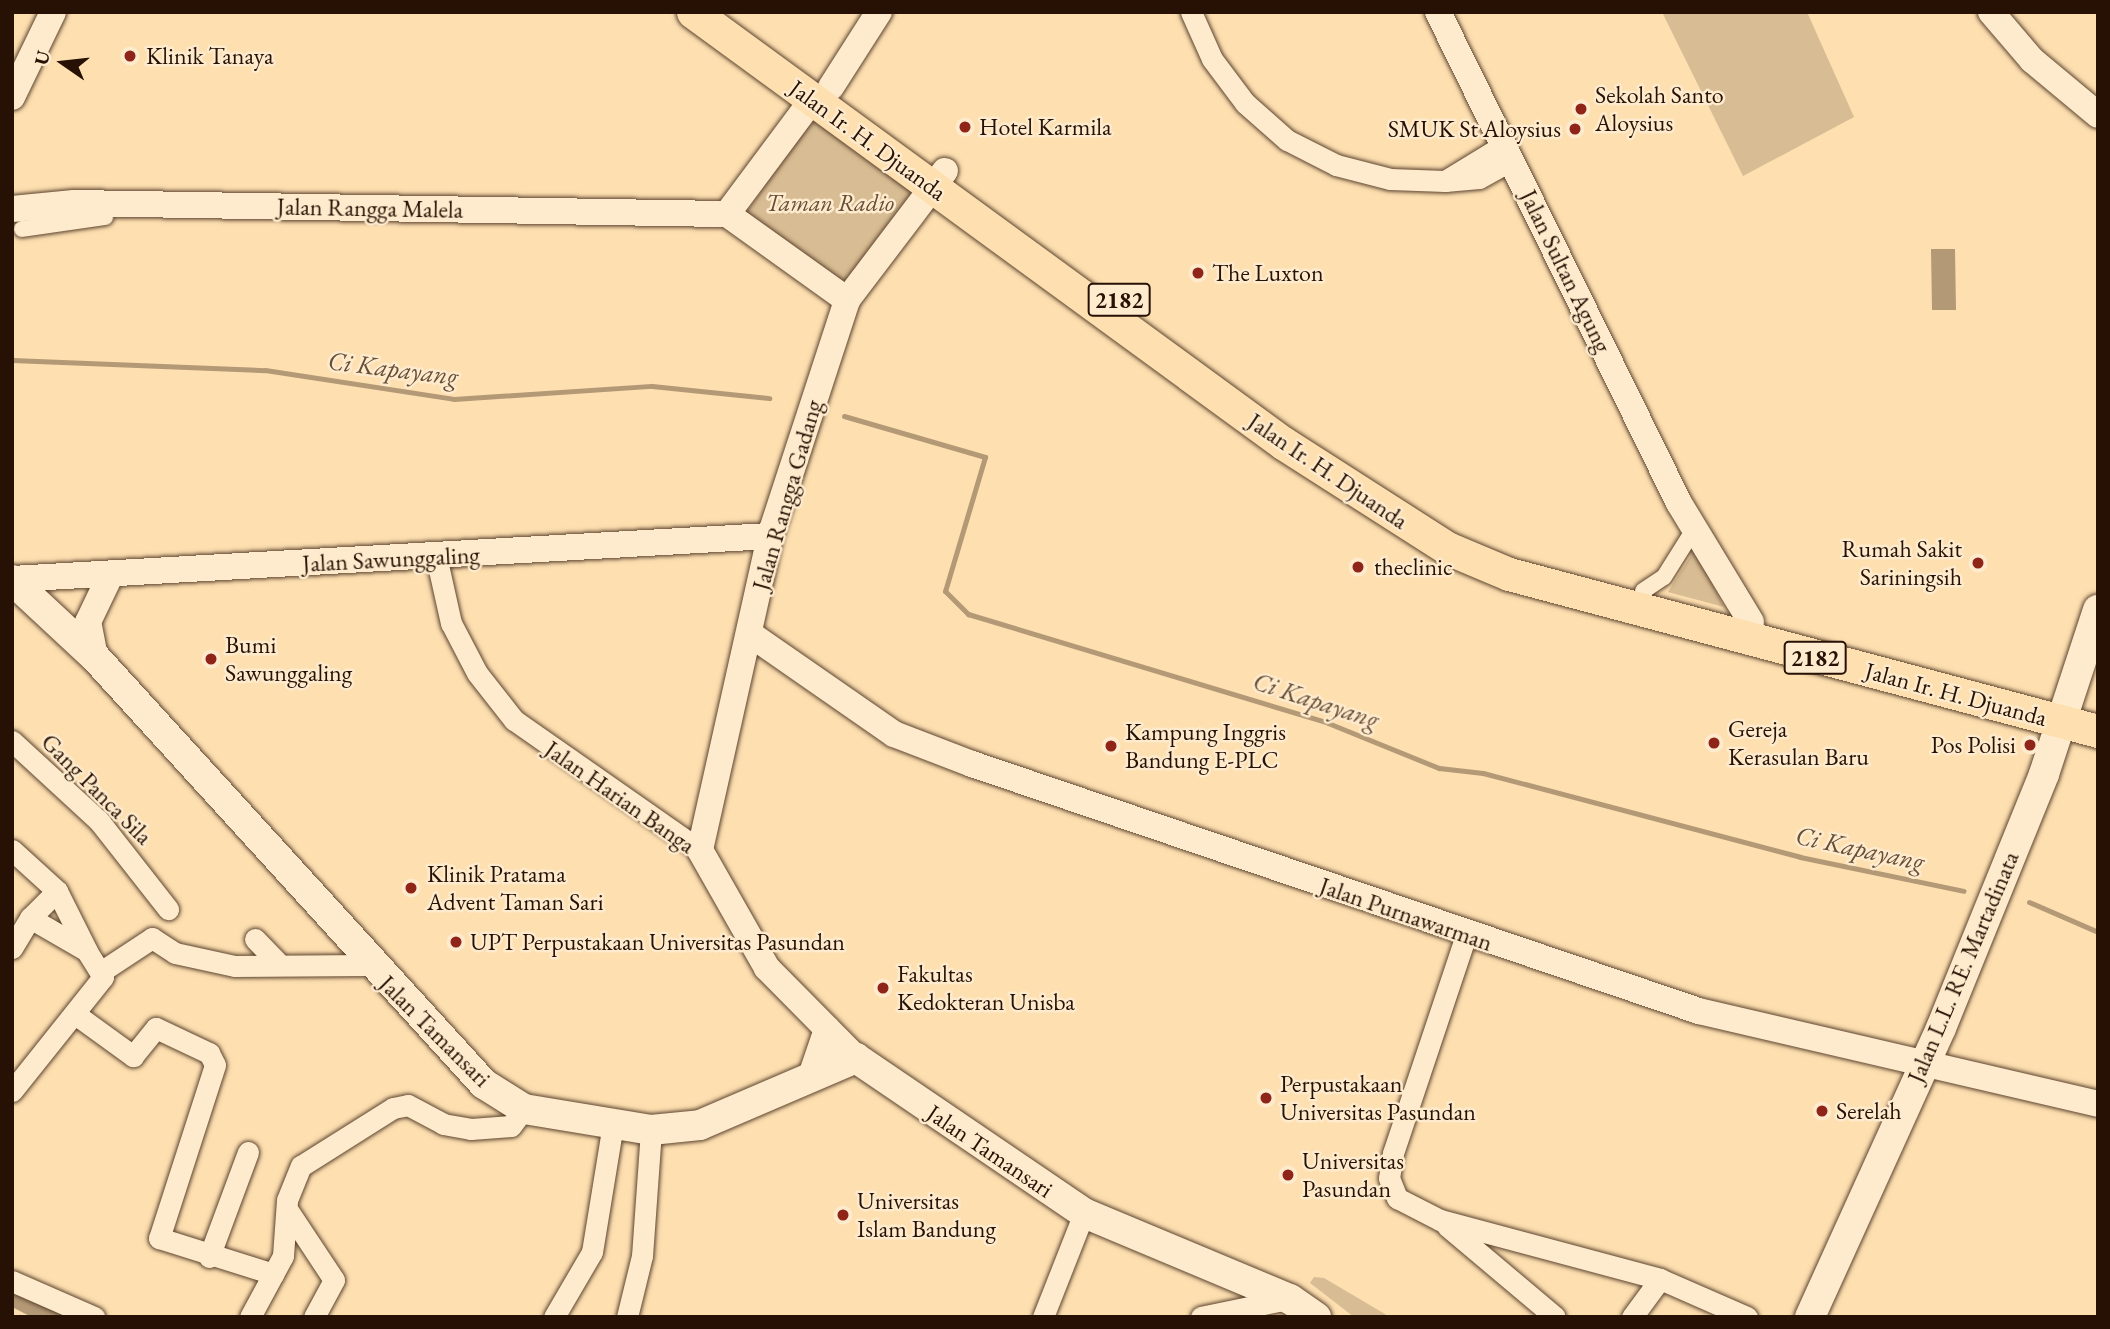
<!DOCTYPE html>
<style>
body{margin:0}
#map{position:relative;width:2110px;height:1329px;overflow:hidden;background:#fddfb0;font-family:"EB Garamond",serif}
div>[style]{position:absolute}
.green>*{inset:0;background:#d8bc93}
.water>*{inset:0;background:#b49976}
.stream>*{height:5px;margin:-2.5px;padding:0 2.5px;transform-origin:2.5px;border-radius:2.5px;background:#b49976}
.canal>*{height:19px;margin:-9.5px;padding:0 9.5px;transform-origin:9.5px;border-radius:9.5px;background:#b49976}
.roads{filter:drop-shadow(0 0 2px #5c442f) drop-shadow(0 0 2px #5c442f)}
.pedestrian>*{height:16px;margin:-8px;padding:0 8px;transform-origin:8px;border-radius:8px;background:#feeacc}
.minor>*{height:21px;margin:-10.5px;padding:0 10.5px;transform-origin:10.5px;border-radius:10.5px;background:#feeacc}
.tertiary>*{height:26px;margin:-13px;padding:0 13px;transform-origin:13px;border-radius:13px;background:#feeacc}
.secondary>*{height:30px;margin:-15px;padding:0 15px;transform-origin:15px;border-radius:15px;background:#feeacc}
.primary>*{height:33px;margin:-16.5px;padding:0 16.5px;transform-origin:16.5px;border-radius:16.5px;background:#fddfb0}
.dots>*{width:19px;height:19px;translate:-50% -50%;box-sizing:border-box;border:4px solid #feeacc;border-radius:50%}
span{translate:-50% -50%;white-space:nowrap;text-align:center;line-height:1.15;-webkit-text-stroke:5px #feeacc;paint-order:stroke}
.shield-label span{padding:2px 5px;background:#feeacc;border:2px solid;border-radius:5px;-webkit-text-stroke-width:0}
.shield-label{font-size:23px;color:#261104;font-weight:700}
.poi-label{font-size:24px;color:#261104}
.left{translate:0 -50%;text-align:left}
.right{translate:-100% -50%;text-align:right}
.street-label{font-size:24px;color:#261104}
.park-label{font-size:24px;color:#644d36;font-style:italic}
.water-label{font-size:26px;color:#664e37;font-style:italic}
.frame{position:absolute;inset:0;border:14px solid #261104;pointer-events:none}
.north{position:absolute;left:28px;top:28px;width:70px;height:70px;-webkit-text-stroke:5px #feeacc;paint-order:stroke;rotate:284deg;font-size:19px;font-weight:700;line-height:28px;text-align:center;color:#261104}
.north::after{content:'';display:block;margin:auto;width:24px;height:32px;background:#261104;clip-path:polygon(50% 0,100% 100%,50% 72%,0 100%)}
</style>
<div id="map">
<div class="green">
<div style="clip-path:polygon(1662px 12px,1807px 12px,1854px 117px,1743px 176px)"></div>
<div style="clip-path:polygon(813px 118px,916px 192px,847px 288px,745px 214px)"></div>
<div style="clip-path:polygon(1695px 549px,1724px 607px,1668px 592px)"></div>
<div style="clip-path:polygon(1314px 1277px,1324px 1278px,1390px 1317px,1354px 1317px,1310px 1283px)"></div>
</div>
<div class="water">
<div style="clip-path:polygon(1931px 249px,1955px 249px,1956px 310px,1932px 310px)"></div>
</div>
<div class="stream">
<div style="left:12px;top:360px;width:253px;rotate:2.3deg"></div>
<div style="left:265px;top:370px;width:191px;rotate:8.7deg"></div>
<div style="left:454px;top:399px;width:198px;rotate:-3.8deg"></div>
<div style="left:652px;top:386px;width:118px;rotate:5.9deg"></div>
<div style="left:844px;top:416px;width:147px;rotate:16.2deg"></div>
<div style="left:985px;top:457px;width:140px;rotate:106.6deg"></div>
<div style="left:945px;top:591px;width:33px;rotate:45deg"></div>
<div style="left:968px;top:614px;width:376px;rotate:16.8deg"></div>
<div style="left:1328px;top:723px;width:120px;rotate:22.1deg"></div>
<div style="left:1439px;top:768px;width:44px;rotate:6.5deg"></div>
<div style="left:1483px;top:773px;width:328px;rotate:14.8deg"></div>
<div style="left:1800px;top:857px;width:167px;rotate:11.7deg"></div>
<div style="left:2029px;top:902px;width:75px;rotate:23.5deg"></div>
</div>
<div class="canal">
<div style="left:12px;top:1296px;width:46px;rotate:27.1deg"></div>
</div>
<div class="roads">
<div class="pedestrian">
<div style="left:22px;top:229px;width:84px;rotate:-8.2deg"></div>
<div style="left:1643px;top:591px;width:25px;rotate:-34deg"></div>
<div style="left:1664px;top:577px;width:54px;rotate:-57.8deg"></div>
</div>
<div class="minor">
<div style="left:1191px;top:12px;width:51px;rotate:65.9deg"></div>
<div style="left:1212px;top:59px;width:55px;rotate:53.1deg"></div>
<div style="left:1245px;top:103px;width:56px;rotate:41.4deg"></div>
<div style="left:1287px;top:140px;width:55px;rotate:27deg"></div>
<div style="left:1336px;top:165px;width:56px;rotate:14.5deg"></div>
<div style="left:1390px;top:179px;width:55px;rotate:2.1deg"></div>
<div style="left:1445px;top:181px;width:34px;rotate:-5deg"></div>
<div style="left:1479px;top:178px;width:37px;rotate:-29deg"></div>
<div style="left:1445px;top:181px;width:69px;rotate:-31.4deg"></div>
<div style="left:436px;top:556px;width:69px;rotate:77.4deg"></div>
<div style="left:451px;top:623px;width:56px;rotate:62.5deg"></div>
<div style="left:477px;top:673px;width:60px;rotate:51.8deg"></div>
<div style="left:514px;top:720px;width:227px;rotate:35deg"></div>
<div style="left:12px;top:741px;width:118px;rotate:42.6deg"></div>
<div style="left:99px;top:821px;width:112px;rotate:51.9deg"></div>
<div style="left:12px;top:850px;width:61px;rotate:42.3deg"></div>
<div style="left:57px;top:891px;width:67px;rotate:63.4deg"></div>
<div style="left:1466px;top:935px;width:230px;rotate:108.5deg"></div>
<div style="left:1393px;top:1153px;width:25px;rotate:99deg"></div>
<div style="left:1389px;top:1178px;width:22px;rotate:68deg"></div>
<div style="left:1397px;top:1198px;width:48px;rotate:27.1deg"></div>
<div style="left:1440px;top:1220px;width:228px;rotate:15deg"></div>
<div style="left:1660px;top:1279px;width:95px;rotate:23.6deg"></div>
<div style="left:255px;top:939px;width:32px;rotate:46deg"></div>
<div style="left:12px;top:948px;width:35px;rotate:-59deg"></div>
<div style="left:30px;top:918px;width:38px;rotate:-45deg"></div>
<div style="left:102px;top:971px;width:60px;rotate:-33.4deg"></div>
<div style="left:152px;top:938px;width:27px;rotate:33deg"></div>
<div style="left:175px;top:953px;width:61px;rotate:12.2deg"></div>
<div style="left:235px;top:966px;width:134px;rotate:-0.4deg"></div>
<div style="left:75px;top:1014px;width:72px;rotate:35.9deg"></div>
<div style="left:133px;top:1056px;width:36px;rotate:-51deg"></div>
<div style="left:156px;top:1028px;width:59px;rotate:25.3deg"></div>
<div style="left:209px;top:1053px;width:13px;rotate:63deg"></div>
<div style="left:215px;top:1065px;width:182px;rotate:107.9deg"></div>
<div style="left:159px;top:1238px;width:120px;rotate:17.5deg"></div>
<div style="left:12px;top:1091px;width:146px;rotate:-51.4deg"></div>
<div style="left:103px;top:977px;width:31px;rotate:-122deg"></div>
<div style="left:87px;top:951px;width:66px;rotate:-149.9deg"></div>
<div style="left:287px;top:1209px;width:85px;rotate:56.5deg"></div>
<div style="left:334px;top:1280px;width:42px;rotate:118.4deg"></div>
<div style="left:1447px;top:1226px;width:141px;rotate:40.1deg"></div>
<div style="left:209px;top:1257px;width:112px;rotate:-69.6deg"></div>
<div style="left:12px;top:1281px;width:90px;rotate:23.7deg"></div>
<div style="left:250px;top:1317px;width:69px;rotate:-61.6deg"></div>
<div style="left:283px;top:1256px;width:56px;rotate:-85.9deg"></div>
<div style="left:287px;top:1200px;width:37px;rotate:-68deg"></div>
<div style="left:301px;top:1166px;width:109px;rotate:-32.2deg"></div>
<div style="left:393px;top:1108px;width:15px;rotate:-11deg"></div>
<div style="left:408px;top:1105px;width:40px;rotate:28deg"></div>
<div style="left:443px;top:1124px;width:28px;rotate:10deg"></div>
<div style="left:471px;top:1129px;width:40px;rotate:-4.3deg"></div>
<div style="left:511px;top:1126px;width:21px;rotate:-53deg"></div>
<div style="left:554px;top:1317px;width:75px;rotate:-59.7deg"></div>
<div style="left:592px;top:1252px;width:130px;rotate:-80.7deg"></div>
<div style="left:627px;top:1317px;width:63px;rotate:-76.2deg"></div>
<div style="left:642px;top:1256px;width:126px;rotate:-85.9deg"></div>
<div style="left:1043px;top:1317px;width:112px;rotate:-68.5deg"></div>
<div style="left:1201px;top:1317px;width:89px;rotate:-11.7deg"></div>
<div style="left:1632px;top:1317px;width:47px;rotate:-53.6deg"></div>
</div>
<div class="tertiary">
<div style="left:1438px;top:12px;width:547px;rotate:63.86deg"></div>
<div style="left:1679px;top:503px;width:139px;rotate:58.8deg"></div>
<div style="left:1991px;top:12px;width:63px;rotate:49.5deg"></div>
<div style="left:2032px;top:60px;width:86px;rotate:39.8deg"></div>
<div style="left:831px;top:87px;width:89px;rotate:-57.4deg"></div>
<div style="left:12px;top:97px;width:94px;rotate:-64.2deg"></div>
<div style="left:12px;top:209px;width:62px;rotate:-5.5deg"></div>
<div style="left:74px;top:203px;width:653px;rotate:0.97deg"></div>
<div style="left:727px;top:214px;width:148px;rotate:35.6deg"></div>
<div style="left:727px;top:214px;width:142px;rotate:-53.3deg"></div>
<div style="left:12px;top:579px;width:759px;rotate:-3.25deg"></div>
<div style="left:750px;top:634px;width:175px;rotate:34.8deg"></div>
<div style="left:894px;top:734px;width:84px;rotate:21deg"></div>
<div style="left:972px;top:764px;width:768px;rotate:18.77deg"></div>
<div style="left:1699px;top:1011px;width:410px;rotate:13.1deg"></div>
<div style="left:95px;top:657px;width:36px;rotate:-101deg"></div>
<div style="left:88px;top:622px;width:53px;rotate:-64.4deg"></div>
<div style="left:856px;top:1058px;width:127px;rotate:-134.7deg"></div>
<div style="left:767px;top:968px;width:136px;rotate:-119.6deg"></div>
<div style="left:700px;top:850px;width:322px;rotate:-77.4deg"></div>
<div style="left:770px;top:536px;width:248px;rotate:-71.9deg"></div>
<div style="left:847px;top:300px;width:162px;rotate:-52.8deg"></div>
<div style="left:810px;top:1079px;width:53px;rotate:-71.2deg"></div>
</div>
<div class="secondary">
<div style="left:12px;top:580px;width:113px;rotate:42.9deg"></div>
<div style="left:95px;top:657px;width:578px;rotate:47.67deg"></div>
<div style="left:484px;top:1084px;width:47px;rotate:32deg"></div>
<div style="left:524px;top:1109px;width:129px;rotate:9.4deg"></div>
<div style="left:651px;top:1130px;width:49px;rotate:-5.8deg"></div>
<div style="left:700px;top:1125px;width:170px;rotate:-23.2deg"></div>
<div style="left:856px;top:1058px;width:276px;rotate:34.2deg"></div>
<div style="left:1084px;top:1213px;width:223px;rotate:22.7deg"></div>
<div style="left:1290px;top:1299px;width:32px;rotate:35deg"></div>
<div style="left:1810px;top:1317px;width:317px;rotate:-65.6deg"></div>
<div style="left:1941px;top:1028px;width:274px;rotate:-67.9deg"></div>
<div style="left:2044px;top:774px;width:173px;rotate:-71.8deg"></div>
</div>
<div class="primary">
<div style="left:693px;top:12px;width:731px;rotate:36.15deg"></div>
<div style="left:1283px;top:443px;width:195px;rotate:32.6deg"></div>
<div style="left:1447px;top:548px;width:67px;rotate:22.8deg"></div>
<div style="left:1509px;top:574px;width:610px;rotate:14.93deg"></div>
</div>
</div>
<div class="dots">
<div style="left:130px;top:56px;background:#8f2418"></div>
<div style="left:1581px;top:109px;background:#8f2418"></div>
<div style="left:965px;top:127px;background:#8f2418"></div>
<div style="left:1575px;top:129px;background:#8f2418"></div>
<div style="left:1198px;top:273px;background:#8f2418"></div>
<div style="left:1978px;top:563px;background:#8f2418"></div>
<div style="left:1358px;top:567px;background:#8f2418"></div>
<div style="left:211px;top:659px;background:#8f2418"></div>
<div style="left:1714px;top:743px;background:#8f2418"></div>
<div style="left:2030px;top:745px;background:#8f2418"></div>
<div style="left:1111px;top:746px;background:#8f2418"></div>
<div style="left:411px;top:888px;background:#8f2418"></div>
<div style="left:456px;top:942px;background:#8f2418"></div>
<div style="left:883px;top:988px;background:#8f2418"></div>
<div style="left:1266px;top:1098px;background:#8f2418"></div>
<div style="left:1822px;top:1111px;background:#8f2418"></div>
<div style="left:1288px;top:1175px;background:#8f2418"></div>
<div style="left:843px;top:1215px;background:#8f2418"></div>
</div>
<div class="shield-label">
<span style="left:1119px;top:300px">2182</span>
<span style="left:1815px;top:658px">2182</span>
</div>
<div class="poi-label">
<span class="left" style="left:146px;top:56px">Klinik Tanaya</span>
<span class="left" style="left:1595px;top:109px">Sekolah Santo<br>Aloysius</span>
<span class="left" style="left:979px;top:127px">Hotel Karmila</span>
<span class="right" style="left:1561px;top:129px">SMUK St Aloysius</span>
<span class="left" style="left:1212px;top:273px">The Luxton</span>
<span class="right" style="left:1962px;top:563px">Rumah Sakit<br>Sariningsih</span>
<span class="left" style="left:1374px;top:567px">theclinic</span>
<span class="left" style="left:225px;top:659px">Bumi<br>Sawunggaling</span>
<span class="left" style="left:1728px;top:743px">Gereja<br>Kerasulan Baru</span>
<span class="left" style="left:1125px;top:746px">Kampung Inggris<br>Bandung E-PLC</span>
<span class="right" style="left:2016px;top:745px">Pos Polisi</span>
<span class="left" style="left:427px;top:888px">Klinik Pratama<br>Advent Taman Sari</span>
<span class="left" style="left:470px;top:942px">UPT Perpustakaan Universitas Pasundan</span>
<span class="left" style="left:897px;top:988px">Fakultas<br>Kedokteran Unisba</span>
<span class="left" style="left:1280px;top:1098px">Perpustakaan<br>Universitas Pasundan</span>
<span class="left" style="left:1836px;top:1111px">Serelah</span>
<span class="left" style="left:1302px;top:1175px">Universitas<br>Pasundan</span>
<span class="left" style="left:857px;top:1215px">Universitas<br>Islam Bandung</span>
</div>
<div class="street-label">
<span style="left:868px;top:140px;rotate:36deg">Jalan Ir. H. Djuanda</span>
<span style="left:370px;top:208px;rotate:1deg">Jalan Rangga Malela</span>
<span style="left:1566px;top:271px;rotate:64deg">Jalan Sultan Agung</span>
<span style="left:1328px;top:471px;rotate:34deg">Jalan Ir. H. Djuanda</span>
<span style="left:787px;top:495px;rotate:-74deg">Jalan Rangga Gadang</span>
<span style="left:391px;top:559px;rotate:-3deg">Jalan Sawunggaling</span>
<span style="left:1956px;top:694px;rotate:15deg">Jalan Ir. H. Djuanda</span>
<span style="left:97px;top:789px;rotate:45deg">Gang Panca Sila</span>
<span style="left:620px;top:797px;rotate:35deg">Jalan Harian Banga</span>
<span style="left:1406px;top:914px;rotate:19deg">Jalan Purnawarman</span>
<span style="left:1963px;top:967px;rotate:-67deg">Jalan L.L. RE. Martadinata</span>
<span style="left:435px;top:1031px;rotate:45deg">Jalan Tamansari</span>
<span style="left:990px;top:1151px;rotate:34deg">Jalan Tamansari</span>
</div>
<div class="park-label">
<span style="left:830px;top:203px">Taman Radio</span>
</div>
<div class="water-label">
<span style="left:393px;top:369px;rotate:7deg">Ci Kapayang</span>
<span style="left:1316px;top:701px;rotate:18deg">Ci Kapayang</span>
<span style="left:1860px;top:849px;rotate:12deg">Ci Kapayang</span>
</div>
<div class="frame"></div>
<div class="north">U</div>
</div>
